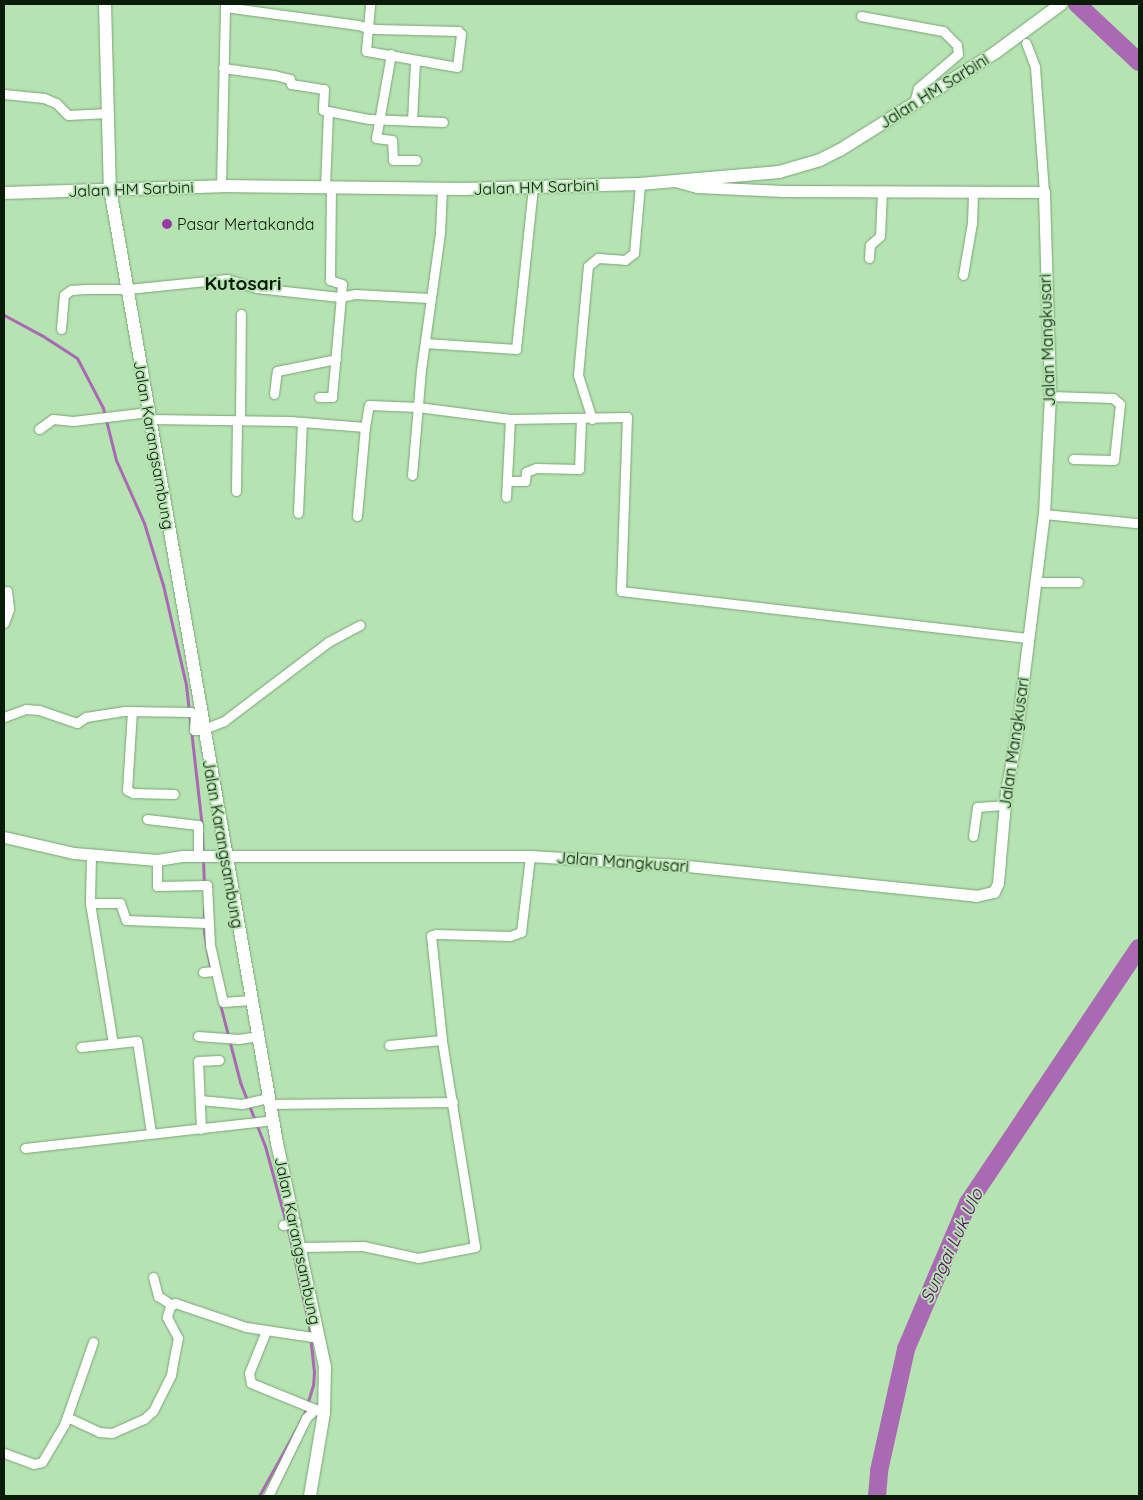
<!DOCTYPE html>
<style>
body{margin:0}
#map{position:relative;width:1143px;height:1500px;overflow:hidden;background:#b6e3b2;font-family:Quicksand,sans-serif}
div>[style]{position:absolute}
.stream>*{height:3px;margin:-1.5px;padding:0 1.5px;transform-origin:1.5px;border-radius:1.5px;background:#aa69b3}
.river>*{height:18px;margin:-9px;padding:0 9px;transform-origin:9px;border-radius:9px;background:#aa69b3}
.roads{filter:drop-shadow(0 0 1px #7aa476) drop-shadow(0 0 1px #7aa476)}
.minor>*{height:9px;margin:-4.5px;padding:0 4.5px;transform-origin:4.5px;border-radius:4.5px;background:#fff}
.tertiary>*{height:11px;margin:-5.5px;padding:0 5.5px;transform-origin:5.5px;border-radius:5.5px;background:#fff}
.secondary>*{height:12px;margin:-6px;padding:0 6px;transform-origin:6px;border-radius:6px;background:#fff}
.bridges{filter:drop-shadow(0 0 1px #7aa476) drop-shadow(0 0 1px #7aa476)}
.minor-bridge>*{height:9px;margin:-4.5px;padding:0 4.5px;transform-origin:4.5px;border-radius:4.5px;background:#fff}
.dots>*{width:14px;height:14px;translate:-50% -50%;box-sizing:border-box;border:2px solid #b6e3b2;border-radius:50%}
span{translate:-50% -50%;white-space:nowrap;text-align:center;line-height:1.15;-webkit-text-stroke:4px #b6e3b2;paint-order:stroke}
.street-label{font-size:16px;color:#0a1b09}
.poi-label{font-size:16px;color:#0a1b09}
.left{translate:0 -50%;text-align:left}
.water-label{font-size:18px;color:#580063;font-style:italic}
.quarter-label{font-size:19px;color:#0a1b09;font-weight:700}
.frame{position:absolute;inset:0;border:5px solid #0a1b09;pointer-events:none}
</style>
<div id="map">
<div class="stream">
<div style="left:4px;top:315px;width:44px;rotate:28.3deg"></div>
<div style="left:43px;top:336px;width:40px;rotate:32.9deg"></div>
<div style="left:77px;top:358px;width:56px;rotate:62.5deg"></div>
<div style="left:103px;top:408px;width:54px;rotate:76deg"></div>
<div style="left:116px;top:460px;width:69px;rotate:66deg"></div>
<div style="left:144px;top:523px;width:65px;rotate:73deg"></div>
<div style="left:163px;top:585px;width:103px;rotate:77deg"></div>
<div style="left:186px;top:685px;width:143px;rotate:83.6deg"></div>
<div style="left:202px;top:833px;width:51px;rotate:87.8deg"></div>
<div style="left:204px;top:908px;width:24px;rotate:90deg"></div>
<div style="left:204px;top:932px;width:40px;rotate:80deg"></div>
<div style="left:220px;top:1004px;width:81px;rotate:75.6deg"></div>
<div style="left:240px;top:1082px;width:69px;rotate:68.7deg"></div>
<div style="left:265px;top:1146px;width:91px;rotate:74.7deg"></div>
<div style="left:289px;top:1234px;width:94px;rotate:77.7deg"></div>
<div style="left:309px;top:1326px;width:46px;rotate:83.8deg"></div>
<div style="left:314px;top:1372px;width:13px;rotate:94deg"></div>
<div style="left:313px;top:1385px;width:31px;rotate:107deg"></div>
<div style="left:304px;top:1415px;width:93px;rotate:119.1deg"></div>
</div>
<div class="river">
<div style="left:1077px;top:4px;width:85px;rotate:43.1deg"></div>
<div style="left:877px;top:1496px;width:25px;rotate:-85deg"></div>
<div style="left:879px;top:1471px;width:125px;rotate:-77.5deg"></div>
<div style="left:906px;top:1349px;width:159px;rotate:-67deg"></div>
<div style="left:968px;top:1203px;width:307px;rotate:-56.2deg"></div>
</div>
<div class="roads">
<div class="minor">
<div style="left:225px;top:7px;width:134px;rotate:7.7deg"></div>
<div style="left:358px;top:25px;width:10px;rotate:17deg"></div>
<div style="left:368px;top:28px;width:8px;rotate:7deg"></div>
<div style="left:376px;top:29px;width:82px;rotate:1.4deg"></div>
<div style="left:458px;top:31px;width:4px;rotate:45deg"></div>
<div style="left:461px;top:34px;width:33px;rotate:97deg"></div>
<div style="left:457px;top:67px;width:92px;rotate:-170deg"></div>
<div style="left:366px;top:51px;width:23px;rotate:-85deg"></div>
<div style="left:368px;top:28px;width:24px;rotate:-85deg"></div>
<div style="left:861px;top:16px;width:83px;rotate:10.4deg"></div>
<div style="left:943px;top:31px;width:20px;rotate:45deg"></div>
<div style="left:957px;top:45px;width:9px;rotate:84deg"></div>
<div style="left:958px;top:54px;width:52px;rotate:139.6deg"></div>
<div style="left:918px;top:88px;width:16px;rotate:105deg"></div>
<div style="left:1026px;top:43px;width:26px;rotate:69deg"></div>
<div style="left:1035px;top:67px;width:125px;rotate:85.9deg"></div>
<div style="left:391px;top:54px;width:85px;rotate:100.1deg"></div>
<div style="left:376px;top:138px;width:16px;rotate:7deg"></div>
<div style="left:392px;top:140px;width:20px;rotate:87deg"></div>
<div style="left:393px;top:160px;width:23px"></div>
<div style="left:223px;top:68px;width:51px;rotate:7.8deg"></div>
<div style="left:274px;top:75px;width:16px;rotate:14deg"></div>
<div style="left:290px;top:79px;width:5px;rotate:79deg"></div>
<div style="left:291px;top:84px;width:33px;rotate:9deg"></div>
<div style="left:324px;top:89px;width:21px;rotate:93deg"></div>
<div style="left:323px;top:110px;width:47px;rotate:11.1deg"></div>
<div style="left:369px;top:119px;width:74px;rotate:2.3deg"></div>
<div style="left:4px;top:94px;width:40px;rotate:5.7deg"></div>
<div style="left:44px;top:98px;width:13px;rotate:23deg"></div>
<div style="left:56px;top:103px;width:17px;rotate:45deg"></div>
<div style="left:68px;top:115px;width:40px;rotate:-2.9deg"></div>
<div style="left:412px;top:121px;width:60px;rotate:-87.1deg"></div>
<div style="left:221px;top:186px;width:182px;rotate:-88.7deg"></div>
<div style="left:325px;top:187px;width:76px;rotate:-87.7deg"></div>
<div style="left:869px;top:258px;width:13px;rotate:-86deg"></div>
<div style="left:870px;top:245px;width:13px;rotate:-42deg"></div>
<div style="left:880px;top:236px;width:44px;rotate:-87.4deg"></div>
<div style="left:963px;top:275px;width:53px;rotate:-80.2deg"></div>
<div style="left:972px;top:223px;width:31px;rotate:-88deg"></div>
<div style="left:61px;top:329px;width:34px;rotate:-85deg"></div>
<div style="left:64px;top:295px;width:9px;rotate:-36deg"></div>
<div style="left:71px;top:290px;width:15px;rotate:-4deg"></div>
<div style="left:86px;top:289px;width:42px"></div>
<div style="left:128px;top:289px;width:100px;rotate:-5.8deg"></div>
<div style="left:227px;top:279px;width:31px;rotate:17deg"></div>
<div style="left:257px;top:288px;width:83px;rotate:6.2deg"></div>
<div style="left:340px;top:297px;width:15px;rotate:-11deg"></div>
<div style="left:355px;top:294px;width:74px;rotate:3.1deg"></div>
<div style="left:425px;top:343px;width:91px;rotate:3.8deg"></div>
<div style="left:516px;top:349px;width:163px;rotate:-84deg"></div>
<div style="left:274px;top:394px;width:23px;rotate:-83deg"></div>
<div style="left:277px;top:371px;width:60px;rotate:-11.5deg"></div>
<div style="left:1050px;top:396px;width:63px;rotate:1.8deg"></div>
<div style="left:1113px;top:398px;width:9px;rotate:41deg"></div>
<div style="left:1120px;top:404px;width:56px;rotate:96.1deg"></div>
<div style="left:1114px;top:460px;width:41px;rotate:-178.6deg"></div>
<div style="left:319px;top:397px;width:13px"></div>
<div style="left:332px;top:397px;width:113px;rotate:-84.9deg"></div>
<div style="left:342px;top:284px;width:13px;rotate:-162deg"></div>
<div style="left:330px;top:280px;width:92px;rotate:-89.4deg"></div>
<div style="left:149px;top:419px;width:141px;rotate:0.8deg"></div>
<div style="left:290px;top:421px;width:75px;rotate:4.6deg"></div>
<div style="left:365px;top:427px;width:22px;rotate:-80deg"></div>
<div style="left:369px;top:405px;width:49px;rotate:2.3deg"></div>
<div style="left:418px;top:407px;width:93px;rotate:7.4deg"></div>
<div style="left:510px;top:419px;width:78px;rotate:92.9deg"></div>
<div style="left:510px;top:419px;width:117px;rotate:-1deg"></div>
<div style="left:627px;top:417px;width:174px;rotate:92deg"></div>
<div style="left:621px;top:591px;width:409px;rotate:6.6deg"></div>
<div style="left:592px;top:419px;width:46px;rotate:-107.7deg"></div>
<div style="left:578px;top:375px;width:109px;rotate:-84.8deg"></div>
<div style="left:588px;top:266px;width:13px;rotate:-39deg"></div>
<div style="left:598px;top:258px;width:27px;rotate:4deg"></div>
<div style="left:625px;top:260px;width:11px;rotate:-38deg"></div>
<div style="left:634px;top:253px;width:69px;rotate:-85deg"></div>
<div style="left:240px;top:420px;width:106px;rotate:-89.5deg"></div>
<div style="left:39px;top:429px;width:17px;rotate:-36deg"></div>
<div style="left:53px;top:419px;width:20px;rotate:6deg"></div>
<div style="left:73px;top:421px;width:76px;rotate:-6.8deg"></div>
<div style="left:412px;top:475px;width:105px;rotate:-85.1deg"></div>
<div style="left:421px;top:370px;width:138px;rotate:-82.1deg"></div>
<div style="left:440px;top:233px;width:44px;rotate:-87.4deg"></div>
<div style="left:507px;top:481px;width:18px"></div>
<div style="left:525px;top:481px;width:9px;rotate:-84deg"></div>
<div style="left:526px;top:472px;width:11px;rotate:-22deg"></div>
<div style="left:536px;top:468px;width:43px;rotate:1.3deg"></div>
<div style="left:579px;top:469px;width:49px;rotate:-87.7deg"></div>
<div style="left:236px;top:491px;width:71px;rotate:-89.2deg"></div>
<div style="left:298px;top:513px;width:91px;rotate:-87.5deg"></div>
<div style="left:1044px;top:514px;width:92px;rotate:5.6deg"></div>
<div style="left:357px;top:516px;width:89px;rotate:-84.9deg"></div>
<div style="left:1035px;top:582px;width:43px"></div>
<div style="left:4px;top:623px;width:15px;rotate:-70deg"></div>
<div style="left:9px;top:609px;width:18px;rotate:-96deg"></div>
<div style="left:132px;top:711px;width:79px;rotate:93.6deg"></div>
<div style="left:127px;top:790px;width:7px;rotate:27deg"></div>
<div style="left:133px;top:793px;width:41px;rotate:1.4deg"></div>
<div style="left:4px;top:717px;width:23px;rotate:-20deg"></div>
<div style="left:26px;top:709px;width:13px;rotate:4deg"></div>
<div style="left:39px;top:710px;width:40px;rotate:18.9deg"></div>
<div style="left:77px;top:723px;width:11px;rotate:-34deg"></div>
<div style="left:86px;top:717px;width:39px;rotate:-9deg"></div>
<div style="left:125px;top:711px;width:66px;rotate:0.9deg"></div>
<div style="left:191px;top:712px;width:5px;rotate:37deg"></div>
<div style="left:195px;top:715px;width:15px;rotate:94deg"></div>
<div style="left:194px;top:730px;width:7px"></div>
<div style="left:201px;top:730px;width:25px;rotate:-21deg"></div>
<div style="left:224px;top:721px;width:131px;rotate:-37.2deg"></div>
<div style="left:328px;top:642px;width:36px;rotate:-28deg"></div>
<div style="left:147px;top:819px;width:51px;rotate:6.7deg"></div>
<div style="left:198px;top:825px;width:32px;rotate:90deg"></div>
<div style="left:973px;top:836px;width:29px;rotate:-82deg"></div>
<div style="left:977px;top:807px;width:27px;rotate:-4deg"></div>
<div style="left:91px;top:854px;width:49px;rotate:91.2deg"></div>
<div style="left:90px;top:903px;width:142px;rotate:80.7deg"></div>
<div style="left:157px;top:860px;width:26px;rotate:90deg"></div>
<div style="left:157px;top:886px;width:50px;rotate:-1.1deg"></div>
<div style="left:207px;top:885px;width:60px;rotate:87.1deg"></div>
<div style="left:210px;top:945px;width:58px;rotate:77.2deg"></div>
<div style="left:223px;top:1002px;width:28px;rotate:-4deg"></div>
<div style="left:90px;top:903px;width:30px"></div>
<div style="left:120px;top:903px;width:18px;rotate:71deg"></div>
<div style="left:126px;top:920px;width:81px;rotate:2.1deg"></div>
<div style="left:203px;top:972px;width:12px;rotate:-5deg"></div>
<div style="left:198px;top:1036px;width:41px;rotate:4.2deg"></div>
<div style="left:239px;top:1039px;width:19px;rotate:-9deg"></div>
<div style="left:389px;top:1045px;width:53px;rotate:-5.4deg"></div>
<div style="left:81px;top:1047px;width:56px;rotate:-6.1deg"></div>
<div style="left:137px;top:1041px;width:93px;rotate:81.3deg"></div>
<div style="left:200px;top:1100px;width:42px;rotate:5.4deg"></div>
<div style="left:242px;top:1104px;width:28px;rotate:-13deg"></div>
<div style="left:270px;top:1104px;width:183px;rotate:-0.6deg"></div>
<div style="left:201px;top:1129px;width:68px;rotate:-92.5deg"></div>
<div style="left:198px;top:1061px;width:21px;rotate:-3deg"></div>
<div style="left:25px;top:1148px;width:250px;rotate:-6.4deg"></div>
<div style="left:300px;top:1247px;width:63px;rotate:-0.9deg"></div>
<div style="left:363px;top:1246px;width:56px;rotate:12.3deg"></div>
<div style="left:418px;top:1258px;width:58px;rotate:-10.9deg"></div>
<div style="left:475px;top:1247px;width:210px;rotate:-99.1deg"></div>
<div style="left:442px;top:1040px;width:105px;rotate:-96deg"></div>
<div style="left:431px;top:936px;width:5px;rotate:-22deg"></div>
<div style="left:436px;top:934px;width:74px;rotate:1.5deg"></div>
<div style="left:510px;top:936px;width:12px;rotate:-20deg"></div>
<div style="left:521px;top:932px;width:77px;rotate:-83.2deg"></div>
<div style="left:153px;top:1277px;width:20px;rotate:75deg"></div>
<div style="left:158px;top:1296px;width:17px;rotate:33deg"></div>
<div style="left:266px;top:1331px;width:45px;rotate:112deg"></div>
<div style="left:249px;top:1373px;width:10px;rotate:79deg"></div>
<div style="left:251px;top:1383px;width:69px;rotate:22.1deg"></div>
<div style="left:67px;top:1417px;width:35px;rotate:25deg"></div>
<div style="left:99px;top:1432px;width:13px;rotate:4deg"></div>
<div style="left:112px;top:1433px;width:35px;rotate:-24deg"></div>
<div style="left:144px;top:1419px;width:12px;rotate:-42deg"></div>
<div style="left:153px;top:1411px;width:40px;rotate:-63.4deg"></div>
<div style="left:171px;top:1375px;width:22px;rotate:-80deg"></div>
<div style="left:175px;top:1353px;width:15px;rotate:-79deg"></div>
<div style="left:178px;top:1338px;width:24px;rotate:-118deg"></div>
<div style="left:167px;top:1317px;width:11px;rotate:-75deg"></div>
<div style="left:170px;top:1306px;width:6px;rotate:-31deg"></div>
<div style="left:175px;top:1303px;width:75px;rotate:18.7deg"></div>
<div style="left:246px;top:1327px;width:74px;rotate:8.6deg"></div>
<div style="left:4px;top:1453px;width:32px;rotate:20deg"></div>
<div style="left:34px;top:1464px;width:8px;rotate:-14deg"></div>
<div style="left:42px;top:1462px;width:43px;rotate:-59.3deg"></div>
<div style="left:64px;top:1425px;width:88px;rotate:-70.7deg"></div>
<div style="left:268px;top:1496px;width:87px;rotate:-64deg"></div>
<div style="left:306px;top:1418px;width:13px;rotate:-45deg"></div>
<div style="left:315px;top:1409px;width:4px;rotate:27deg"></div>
</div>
<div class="tertiary">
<div style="left:4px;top:837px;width:72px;rotate:12.9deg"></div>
<div style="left:74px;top:853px;width:83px;rotate:4.8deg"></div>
<div style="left:157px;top:860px;width:26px;rotate:-9deg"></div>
<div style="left:183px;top:856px;width:347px"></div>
<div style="left:530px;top:856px;width:148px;rotate:3.5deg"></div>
<div style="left:678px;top:865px;width:300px;rotate:5.9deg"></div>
<div style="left:976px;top:896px;width:18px;rotate:-13deg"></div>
<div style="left:994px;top:892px;width:10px;rotate:-66deg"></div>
<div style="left:998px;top:883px;width:92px;rotate:-85deg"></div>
<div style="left:1006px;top:791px;width:54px;rotate:-79.3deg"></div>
<div style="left:1016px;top:738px;width:226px;rotate:-82.9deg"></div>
<div style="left:1044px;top:514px;width:118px;rotate:-87.1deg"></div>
<div style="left:1050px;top:396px;width:204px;rotate:-91.7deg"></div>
<div style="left:1044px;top:192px;width:261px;rotate:-179.8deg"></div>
<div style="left:783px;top:191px;width:86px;rotate:-177.3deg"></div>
<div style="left:697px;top:187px;width:23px;rotate:-165deg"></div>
</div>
<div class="secondary">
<div style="left:105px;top:4px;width:185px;rotate:88.5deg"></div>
<div style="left:110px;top:189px;width:969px;rotate:80.07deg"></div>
<div style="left:277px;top:1143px;width:229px;rotate:77.9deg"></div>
<div style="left:325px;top:1367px;width:46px;rotate:91.2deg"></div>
<div style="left:324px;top:1413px;width:84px;rotate:99.6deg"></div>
<div style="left:4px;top:193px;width:217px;rotate:-1.8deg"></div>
<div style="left:221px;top:186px;width:242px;rotate:0.7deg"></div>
<div style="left:463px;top:189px;width:177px;rotate:-1.6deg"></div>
<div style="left:640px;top:184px;width:140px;rotate:-4.9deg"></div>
<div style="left:779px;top:172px;width:43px;rotate:-16.3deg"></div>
<div style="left:820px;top:160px;width:22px;rotate:-27deg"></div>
<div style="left:840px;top:150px;width:184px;rotate:-32.1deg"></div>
<div style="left:996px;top:52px;width:81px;rotate:-36.4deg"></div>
</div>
</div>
<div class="bridges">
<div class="minor-bridge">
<div style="left:283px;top:1225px;width:13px;rotate:-13deg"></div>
</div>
</div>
<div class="dots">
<div style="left:167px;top:224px;background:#983aa4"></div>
</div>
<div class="street-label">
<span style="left:934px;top:91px;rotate:-32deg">Jalan HM Sarbini</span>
<span style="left:536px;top:187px;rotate:-2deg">Jalan HM Sarbini</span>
<span style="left:131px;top:189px;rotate:-2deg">Jalan HM Sarbini</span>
<span style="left:1047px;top:340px;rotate:-92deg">Jalan Mangkusari</span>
<span style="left:154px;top:445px;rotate:80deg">Jalan Karangsambung</span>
<span style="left:1014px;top:743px;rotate:-82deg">Jalan Mangkusari</span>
<span style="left:223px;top:844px;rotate:80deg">Jalan Karangsambung</span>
<span style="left:623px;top:862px;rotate:4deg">Jalan Mangkusari</span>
<span style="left:298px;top:1241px;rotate:78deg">Jalan Karangsambung</span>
</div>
<div class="poi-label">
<span class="left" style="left:177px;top:224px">Pasar Mertakanda</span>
</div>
<div class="water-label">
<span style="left:952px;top:1246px;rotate:-65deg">Sungai Luk Ulo</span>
</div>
<div class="quarter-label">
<span style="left:243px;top:284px">Kutosari</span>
</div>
<div class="frame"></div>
</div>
